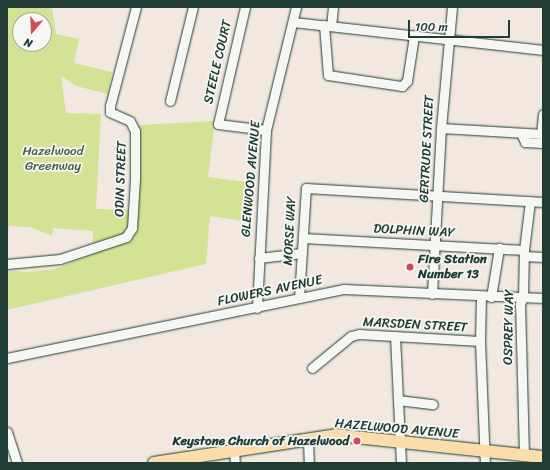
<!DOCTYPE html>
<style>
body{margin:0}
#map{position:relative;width:550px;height:470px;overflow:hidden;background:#f2e8df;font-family:Sriracha,sans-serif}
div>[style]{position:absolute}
.green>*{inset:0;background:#d4e295}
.roads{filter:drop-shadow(0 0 1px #1f3d34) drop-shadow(0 0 1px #1f3d34)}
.minor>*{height:9px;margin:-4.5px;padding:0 4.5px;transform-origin:4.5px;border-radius:4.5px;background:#f6f6f2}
.major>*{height:12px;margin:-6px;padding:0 6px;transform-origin:6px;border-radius:6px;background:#fbddab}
.dots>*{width:11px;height:11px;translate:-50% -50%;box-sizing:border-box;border:2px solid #f6f6f2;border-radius:50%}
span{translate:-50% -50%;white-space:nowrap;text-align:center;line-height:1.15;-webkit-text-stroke:3.5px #f6f6f2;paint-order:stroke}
.street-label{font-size:13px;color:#1f3d34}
.park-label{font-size:13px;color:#435e47}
.poi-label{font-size:13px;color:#1f3d34;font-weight:700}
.left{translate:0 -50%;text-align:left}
.right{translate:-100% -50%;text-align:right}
.frame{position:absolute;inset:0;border:8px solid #1f3d34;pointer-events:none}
.north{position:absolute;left:12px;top:12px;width:40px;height:40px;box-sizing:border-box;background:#f6f6f2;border:1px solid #a0aca6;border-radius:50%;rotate:199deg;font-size:11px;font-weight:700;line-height:16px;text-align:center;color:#1f3d34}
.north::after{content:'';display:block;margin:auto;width:14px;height:18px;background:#d1495b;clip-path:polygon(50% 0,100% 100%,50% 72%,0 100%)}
.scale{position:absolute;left:408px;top:20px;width:102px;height:18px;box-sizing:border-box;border:2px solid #1f3d34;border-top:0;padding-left:5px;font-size:12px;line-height:14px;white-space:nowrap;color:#1f3d34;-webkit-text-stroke:3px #f6f6f2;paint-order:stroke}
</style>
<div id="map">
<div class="green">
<div style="clip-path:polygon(evenodd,7px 7px,52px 7px,56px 34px,79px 39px,74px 63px,112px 72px,108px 94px,76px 86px,61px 76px,66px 113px,101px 114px,96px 209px,138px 210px,139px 125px,215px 121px,208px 177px,253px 183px,251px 222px,210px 216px,206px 264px,7px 310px,7px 271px,28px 272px,55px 269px,92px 254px,93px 231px,53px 228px,52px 236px,30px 227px,9px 226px,7px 240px,7px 7px,20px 20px,44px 20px,44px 44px,20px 44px,20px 20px)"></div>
</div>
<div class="roads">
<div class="minor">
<div style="left:245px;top:7px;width:120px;rotate:103deg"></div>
<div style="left:218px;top:124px;width:48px;rotate:7.1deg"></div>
<div style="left:293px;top:22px;width:252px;rotate:6.4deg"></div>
<div style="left:324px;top:25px;width:50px;rotate:85.4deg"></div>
<div style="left:328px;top:75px;width:75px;rotate:8.5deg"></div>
<div style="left:402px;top:86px;width:7px;rotate:-45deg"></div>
<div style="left:407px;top:81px;width:46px;rotate:-81.2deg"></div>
<div style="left:331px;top:26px;width:19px;rotate:-84deg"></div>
<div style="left:170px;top:101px;width:97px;rotate:-76.3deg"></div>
<div style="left:441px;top:128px;width:102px;rotate:3.4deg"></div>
<div style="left:521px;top:133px;width:10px;rotate:66deg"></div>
<div style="left:525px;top:142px;width:18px;rotate:3deg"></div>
<div style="left:541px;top:134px;width:20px;rotate:-84deg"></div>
<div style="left:303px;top:238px;width:221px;rotate:3.1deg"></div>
<div style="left:524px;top:256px;width:19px;rotate:3deg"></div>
<div style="left:259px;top:258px;width:43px;rotate:-6.6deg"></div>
<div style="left:7px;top:264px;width:53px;rotate:-5.4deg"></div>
<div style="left:60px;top:259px;width:70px;rotate:-18.4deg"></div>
<div style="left:126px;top:237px;width:11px;rotate:-56deg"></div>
<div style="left:132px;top:228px;width:49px;rotate:-86.5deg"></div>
<div style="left:135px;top:179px;width:48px;rotate:-90deg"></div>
<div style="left:135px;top:131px;width:11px;rotate:-117deg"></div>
<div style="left:130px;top:121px;width:22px;rotate:-156deg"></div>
<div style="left:110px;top:112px;width:6px;rotate:-90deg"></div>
<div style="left:110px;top:106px;width:102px;rotate:-75.3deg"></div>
<div style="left:432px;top:294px;width:166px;rotate:-86.9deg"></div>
<div style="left:441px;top:128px;width:121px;rotate:-84.8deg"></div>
<div style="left:481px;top:297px;width:44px;rotate:91.3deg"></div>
<div style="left:480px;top:341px;width:122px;rotate:87.7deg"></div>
<div style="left:491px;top:297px;width:50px;rotate:-80.7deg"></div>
<div style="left:299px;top:298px;width:110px;rotate:-86.4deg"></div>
<div style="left:306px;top:188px;width:237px;rotate:3.4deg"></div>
<div style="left:257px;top:308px;width:178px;rotate:-87.1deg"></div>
<div style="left:266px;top:130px;width:127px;rotate:-76.3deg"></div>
<div style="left:395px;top:336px;width:127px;rotate:87.3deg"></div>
<div style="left:7px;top:358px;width:344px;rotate:-11.6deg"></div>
<div style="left:344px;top:289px;width:199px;rotate:2.6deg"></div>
<div style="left:312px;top:368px;width:50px;rotate:-39.4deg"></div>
<div style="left:351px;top:336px;width:8px;rotate:-14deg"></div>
<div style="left:359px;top:334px;width:121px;rotate:3.3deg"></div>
<div style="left:398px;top:400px;width:35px;rotate:7deg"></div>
<div style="left:7px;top:432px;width:33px;rotate:72deg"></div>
<div style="left:308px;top:440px;width:23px;rotate:88deg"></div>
<div style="left:234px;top:450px;width:13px;rotate:86deg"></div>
<div style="left:524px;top:455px;width:151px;rotate:-91.5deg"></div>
<div style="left:520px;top:304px;width:8px;rotate:-67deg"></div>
<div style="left:523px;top:297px;width:47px;rotate:-88.8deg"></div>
<div style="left:524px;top:250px;width:49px;rotate:-83deg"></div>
</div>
<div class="major">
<div style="left:154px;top:463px;width:184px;rotate:-8.7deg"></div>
<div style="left:336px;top:435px;width:208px;rotate:6.1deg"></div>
</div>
</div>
<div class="dots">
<div style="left:410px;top:267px;background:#d1495b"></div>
<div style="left:357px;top:441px;background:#d1495b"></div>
</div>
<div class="street-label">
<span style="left:218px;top:62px;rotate:-77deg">STEELE COURT</span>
<span style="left:427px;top:149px;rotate:-87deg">GERTRUDE STREET</span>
<span style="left:121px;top:179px;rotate:-88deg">ODIN STREET</span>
<span style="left:251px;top:179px;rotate:-85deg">GLENWOOD AVENUE</span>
<span style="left:290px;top:231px;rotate:-87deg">MORSE WAY</span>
<span style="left:414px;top:231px;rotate:3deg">DOLPHIN WAY</span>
<span style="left:270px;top:291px;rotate:-12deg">FLOWERS AVENUE</span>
<span style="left:415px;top:325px;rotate:3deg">MARSDEN STREET</span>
<span style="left:509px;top:327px;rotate:-89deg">OSPREY WAY</span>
<span style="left:397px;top:429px;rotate:5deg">HAZELWOOD AVENUE</span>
</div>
<div class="park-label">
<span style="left:53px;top:159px">Hazelwood<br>Greenway</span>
</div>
<div class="poi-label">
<span class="left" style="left:418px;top:267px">Fire Station<br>Number 13</span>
<span class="right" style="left:349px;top:441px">Keystone Church of Hazelwood</span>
</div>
<div class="frame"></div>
<div class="north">N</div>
<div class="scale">100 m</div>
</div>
